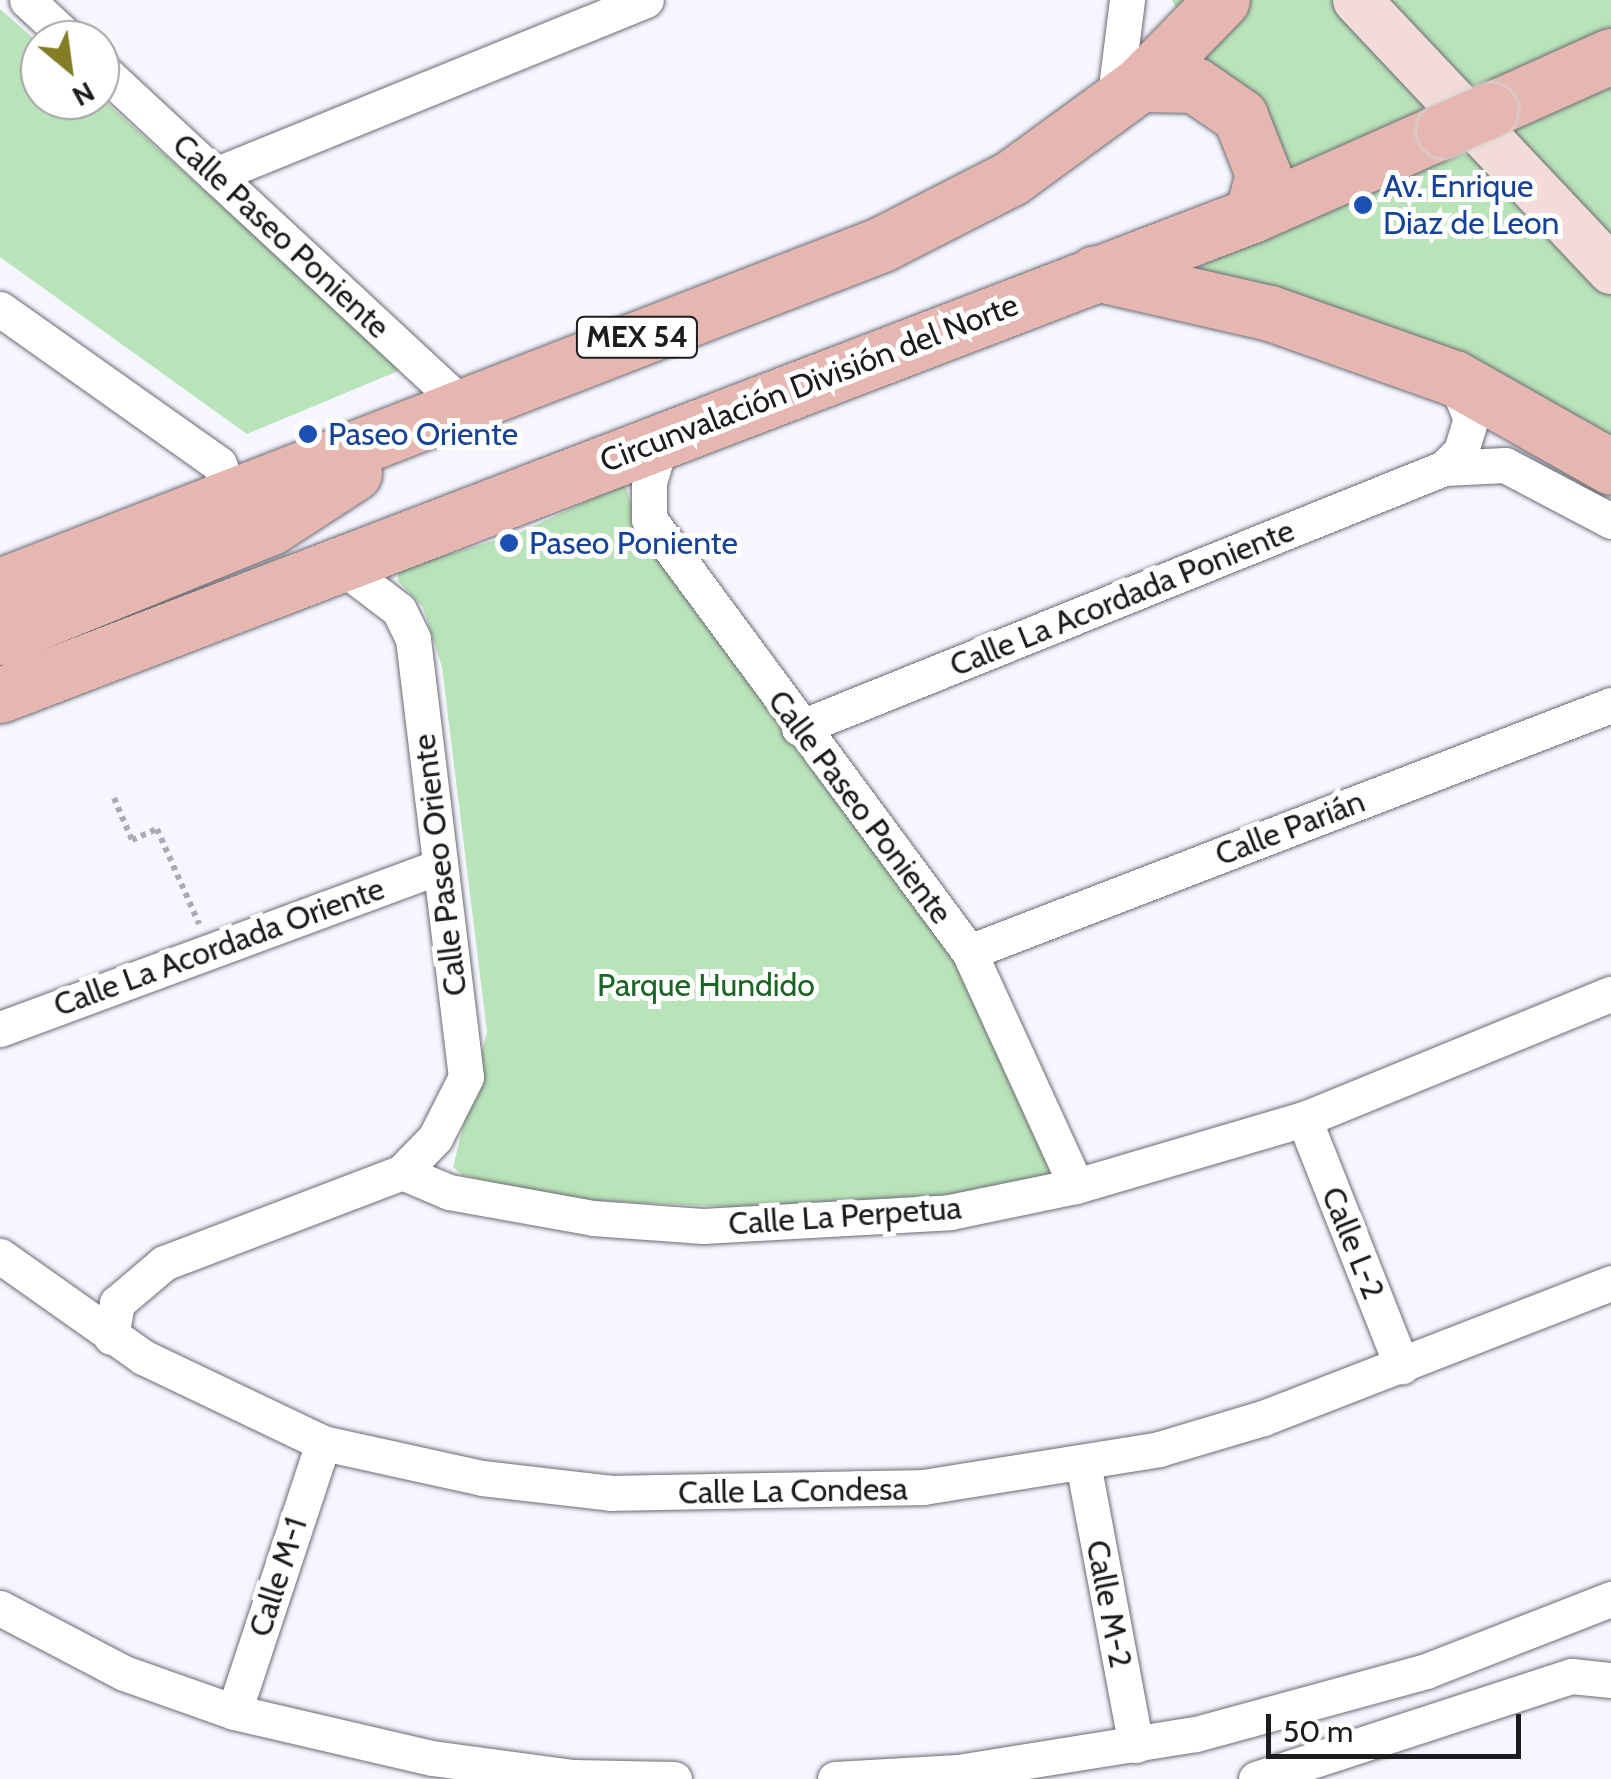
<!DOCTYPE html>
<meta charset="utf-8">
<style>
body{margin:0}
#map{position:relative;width:1611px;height:1779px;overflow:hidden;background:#f5f6ff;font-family:Cabin,sans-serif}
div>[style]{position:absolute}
.green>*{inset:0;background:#b9e3b9}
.path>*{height:6px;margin-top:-3px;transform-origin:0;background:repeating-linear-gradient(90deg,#abacb3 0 5px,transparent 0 10px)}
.roads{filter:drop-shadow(0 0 2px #6b6b72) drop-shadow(0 0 2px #6b6b72)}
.minor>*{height:35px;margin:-17.5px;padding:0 17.5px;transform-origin:17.5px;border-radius:17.5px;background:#fff}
.secondary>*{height:48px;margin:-24px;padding:0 24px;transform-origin:24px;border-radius:24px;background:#f2dbd8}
.primary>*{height:55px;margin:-27.5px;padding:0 27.5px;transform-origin:27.5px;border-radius:27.5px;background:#e5b7b0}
.bridges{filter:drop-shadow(0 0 2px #d6d6d7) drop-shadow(0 0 2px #d6d6d7)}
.primary-bridge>*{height:55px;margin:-27.5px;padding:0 27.5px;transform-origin:27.5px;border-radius:27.5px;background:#e5b7b0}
.dots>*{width:28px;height:28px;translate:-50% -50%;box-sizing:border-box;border:5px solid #fff;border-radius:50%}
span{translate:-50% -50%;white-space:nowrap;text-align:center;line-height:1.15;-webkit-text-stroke:10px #fff;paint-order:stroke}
.shield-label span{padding:2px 8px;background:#fff;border:2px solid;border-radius:8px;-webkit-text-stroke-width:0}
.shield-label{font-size:30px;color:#1c1c1f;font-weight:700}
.transit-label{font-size:32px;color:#164399}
.left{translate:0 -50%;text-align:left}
.street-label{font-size:32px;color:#1c1c1f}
.park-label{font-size:32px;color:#1a6524}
.north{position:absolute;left:20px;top:20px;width:100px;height:100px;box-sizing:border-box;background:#fff;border:2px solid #a4a4a5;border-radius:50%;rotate:151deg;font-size:28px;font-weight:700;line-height:40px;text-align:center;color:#1c1c1f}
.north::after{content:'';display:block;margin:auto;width:35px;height:45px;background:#837d25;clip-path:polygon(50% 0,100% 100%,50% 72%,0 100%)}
.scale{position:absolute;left:1266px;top:1714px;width:255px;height:45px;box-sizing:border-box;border:5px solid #1c1c1f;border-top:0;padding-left:12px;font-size:30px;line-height:35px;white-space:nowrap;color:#1c1c1f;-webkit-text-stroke:8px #fff;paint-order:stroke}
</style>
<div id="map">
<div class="green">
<div style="clip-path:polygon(1172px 0,1611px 0,1611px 455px,1183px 278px,1252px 234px,1208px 71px)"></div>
<div style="clip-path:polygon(0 9px,40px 44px,40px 100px,100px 97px,403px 369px,247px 434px,0 257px)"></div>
<div style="clip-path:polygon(625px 483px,638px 530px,967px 970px,1057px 1173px,928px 1199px,776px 1209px,562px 1199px,462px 1175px,453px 1167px,487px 1032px,442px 667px,423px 607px,398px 581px,398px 570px,521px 532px)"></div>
</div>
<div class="path">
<div style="left:114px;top:798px;width:46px;rotate:66.8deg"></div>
<div style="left:132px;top:840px;width:27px;rotate:-24deg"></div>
<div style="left:157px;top:829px;width:104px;rotate:66.1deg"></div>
</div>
<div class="roads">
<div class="minor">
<div style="left:27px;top:0;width:59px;rotate:42.9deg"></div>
<div style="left:100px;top:68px;width:493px;rotate:42.9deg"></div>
<div style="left:1114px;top:103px;width:104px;rotate:-82.8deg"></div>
<div style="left:215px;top:175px;width:465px;rotate:-22.1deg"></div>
<div style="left:0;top:309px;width:268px;rotate:35.3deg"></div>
<div style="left:219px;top:464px;width:34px;rotate:69deg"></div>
<div style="left:662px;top:439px;width:45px;rotate:106.8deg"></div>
<div style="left:649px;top:482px;width:37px;rotate:90deg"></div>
<div style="left:649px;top:519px;width:538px;rotate:53.53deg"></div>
<div style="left:969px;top:952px;width:257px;rotate:65.4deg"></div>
<div style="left:1444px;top:468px;width:24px;rotate:-45deg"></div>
<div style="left:1461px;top:451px;width:34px;rotate:-73deg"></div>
<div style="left:1471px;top:419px;width:44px;rotate:-112.5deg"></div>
<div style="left:344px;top:568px;width:69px;rotate:37.4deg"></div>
<div style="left:399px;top:610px;width:32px;rotate:64deg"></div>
<div style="left:413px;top:639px;width:441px;rotate:83.1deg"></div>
<div style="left:466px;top:1077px;width:68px;rotate:116.9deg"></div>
<div style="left:435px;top:1138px;width:47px;rotate:134.1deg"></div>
<div style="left:799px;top:728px;width:695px;rotate:-21.95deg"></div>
<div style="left:1444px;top:468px;width:61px;rotate:-2.8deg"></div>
<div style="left:1505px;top:465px;width:120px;rotate:27.8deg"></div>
<div style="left:969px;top:952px;width:688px;rotate:-21.04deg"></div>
<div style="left:0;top:1029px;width:468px;rotate:-20.3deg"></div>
<div style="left:1304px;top:1119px;width:266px;rotate:68.4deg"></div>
<div style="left:0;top:1256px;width:175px;rotate:35.2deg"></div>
<div style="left:143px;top:1357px;width:199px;rotate:25.5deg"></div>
<div style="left:323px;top:1443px;width:163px;rotate:12.4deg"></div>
<div style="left:482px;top:1478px;width:130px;rotate:6.6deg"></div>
<div style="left:611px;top:1493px;width:312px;rotate:-1.1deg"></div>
<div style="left:923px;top:1487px;width:239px;rotate:-9.1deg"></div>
<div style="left:1159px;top:1449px;width:109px;rotate:-16.6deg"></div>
<div style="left:1263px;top:1418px;width:373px;rotate:-21.2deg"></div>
<div style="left:111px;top:1337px;width:35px;rotate:-80deg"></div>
<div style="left:117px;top:1303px;width:62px;rotate:-40.4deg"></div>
<div style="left:164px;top:1263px;width:255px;rotate:-20.9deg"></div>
<div style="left:402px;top:1172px;width:51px;rotate:23.1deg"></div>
<div style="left:449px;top:1192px;width:146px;rotate:10.2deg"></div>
<div style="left:593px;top:1218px;width:110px;rotate:4.2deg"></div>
<div style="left:703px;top:1226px;width:247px;rotate:-3.2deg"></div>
<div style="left:950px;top:1212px;width:129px;rotate:-11.7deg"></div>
<div style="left:1076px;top:1186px;width:238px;rotate:-16.4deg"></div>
<div style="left:1304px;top:1119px;width:331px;rotate:-22.2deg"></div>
<div style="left:1083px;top:1463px;width:287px;rotate:79.4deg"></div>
<div style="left:0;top:1608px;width:140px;rotate:27.7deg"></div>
<div style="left:124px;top:1673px;width:117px;rotate:19.5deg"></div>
<div style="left:234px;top:1712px;width:203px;rotate:13.1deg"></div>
<div style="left:432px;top:1758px;width:142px;rotate:7.7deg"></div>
<div style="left:573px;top:1777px;width:101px;rotate:1.1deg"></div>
<div style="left:234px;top:1712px;width:283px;rotate:-71.7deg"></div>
<div style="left:835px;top:1779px;width:123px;rotate:-3.3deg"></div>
<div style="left:958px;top:1772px;width:241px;rotate:-9.1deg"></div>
<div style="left:1196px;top:1734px;width:238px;rotate:-15.3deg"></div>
<div style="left:1426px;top:1671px;width:199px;rotate:-21.3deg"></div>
<div style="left:1256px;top:1779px;width:332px;rotate:-18.1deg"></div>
<div style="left:1572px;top:1676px;width:39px;rotate:6deg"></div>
</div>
<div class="secondary">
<div style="left:1357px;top:0;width:371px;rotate:46.7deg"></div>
</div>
<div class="primary">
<div style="left:1140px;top:84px;width:55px;rotate:1deg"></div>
<div style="left:1195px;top:85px;width:55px;rotate:34.6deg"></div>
<div style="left:1240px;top:116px;width:62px;rotate:68.4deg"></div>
<div style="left:1263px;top:174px;width:42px;rotate:105deg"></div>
<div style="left:1490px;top:110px;width:133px;rotate:-24.1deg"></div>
<div style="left:1095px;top:273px;width:180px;rotate:12.9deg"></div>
<div style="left:1270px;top:313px;width:195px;rotate:19.5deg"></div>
<div style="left:1454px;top:378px;width:180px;rotate:29.5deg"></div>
<div style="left:0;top:586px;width:946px;rotate:-21.19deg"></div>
<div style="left:882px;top:244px;width:145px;rotate:-27.1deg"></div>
<div style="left:1011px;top:178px;width:160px;rotate:-36.1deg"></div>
<div style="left:1140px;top:84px;width:117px;rotate:-45.7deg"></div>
<div style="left:0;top:637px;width:292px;rotate:-22.1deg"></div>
<div style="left:271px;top:527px;width:99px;rotate:-33deg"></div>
<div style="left:0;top:695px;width:1341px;rotate:-20.98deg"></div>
<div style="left:1252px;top:215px;width:210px;rotate:-23.9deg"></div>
</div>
</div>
<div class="bridges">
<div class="primary-bridge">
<div style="left:1444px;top:130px;width:50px;rotate:-23.5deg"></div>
</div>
</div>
<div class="dots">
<div style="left:1363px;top:205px;background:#1a4fb4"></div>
<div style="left:308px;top:434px;background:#1a4fb4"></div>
<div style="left:509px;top:543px;background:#1a4fb4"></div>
</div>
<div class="shield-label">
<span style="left:637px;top:337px">MEX 54</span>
</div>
<div class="transit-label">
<span class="left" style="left:1383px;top:205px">Av. Enrique<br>Diaz de Leon</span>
<span class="left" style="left:328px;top:434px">Paseo Oriente</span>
<span class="left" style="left:529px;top:543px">Paseo Poniente</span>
</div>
<div class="street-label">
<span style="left:281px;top:236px;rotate:43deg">Calle Paseo Poniente</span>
<span style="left:809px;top:383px;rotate:-21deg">Circunvalación División del Norte</span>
<span style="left:1122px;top:598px;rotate:-22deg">Calle La Acordada Poniente</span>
<span style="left:860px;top:807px;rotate:53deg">Calle Paseo Poniente</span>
<span style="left:1290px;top:828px;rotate:-21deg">Calle Parián</span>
<span style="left:440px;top:865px;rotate:-97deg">Calle Paseo Oriente</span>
<span style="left:219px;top:947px;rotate:-20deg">Calle La Acordada Oriente</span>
<span style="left:845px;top:1216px;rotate:-4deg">Calle La Perpetua</span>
<span style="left:1353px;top:1243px;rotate:68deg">Calle L-2</span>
<span style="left:793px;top:1491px;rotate:-1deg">Calle La Condesa</span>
<span style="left:278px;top:1577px;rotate:-72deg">Calle M-1</span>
<span style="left:1109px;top:1604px;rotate:79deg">Calle M-2</span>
</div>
<div class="park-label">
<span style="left:706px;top:985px">Parque Hundido</span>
</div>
<div class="north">N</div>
<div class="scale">50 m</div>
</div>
